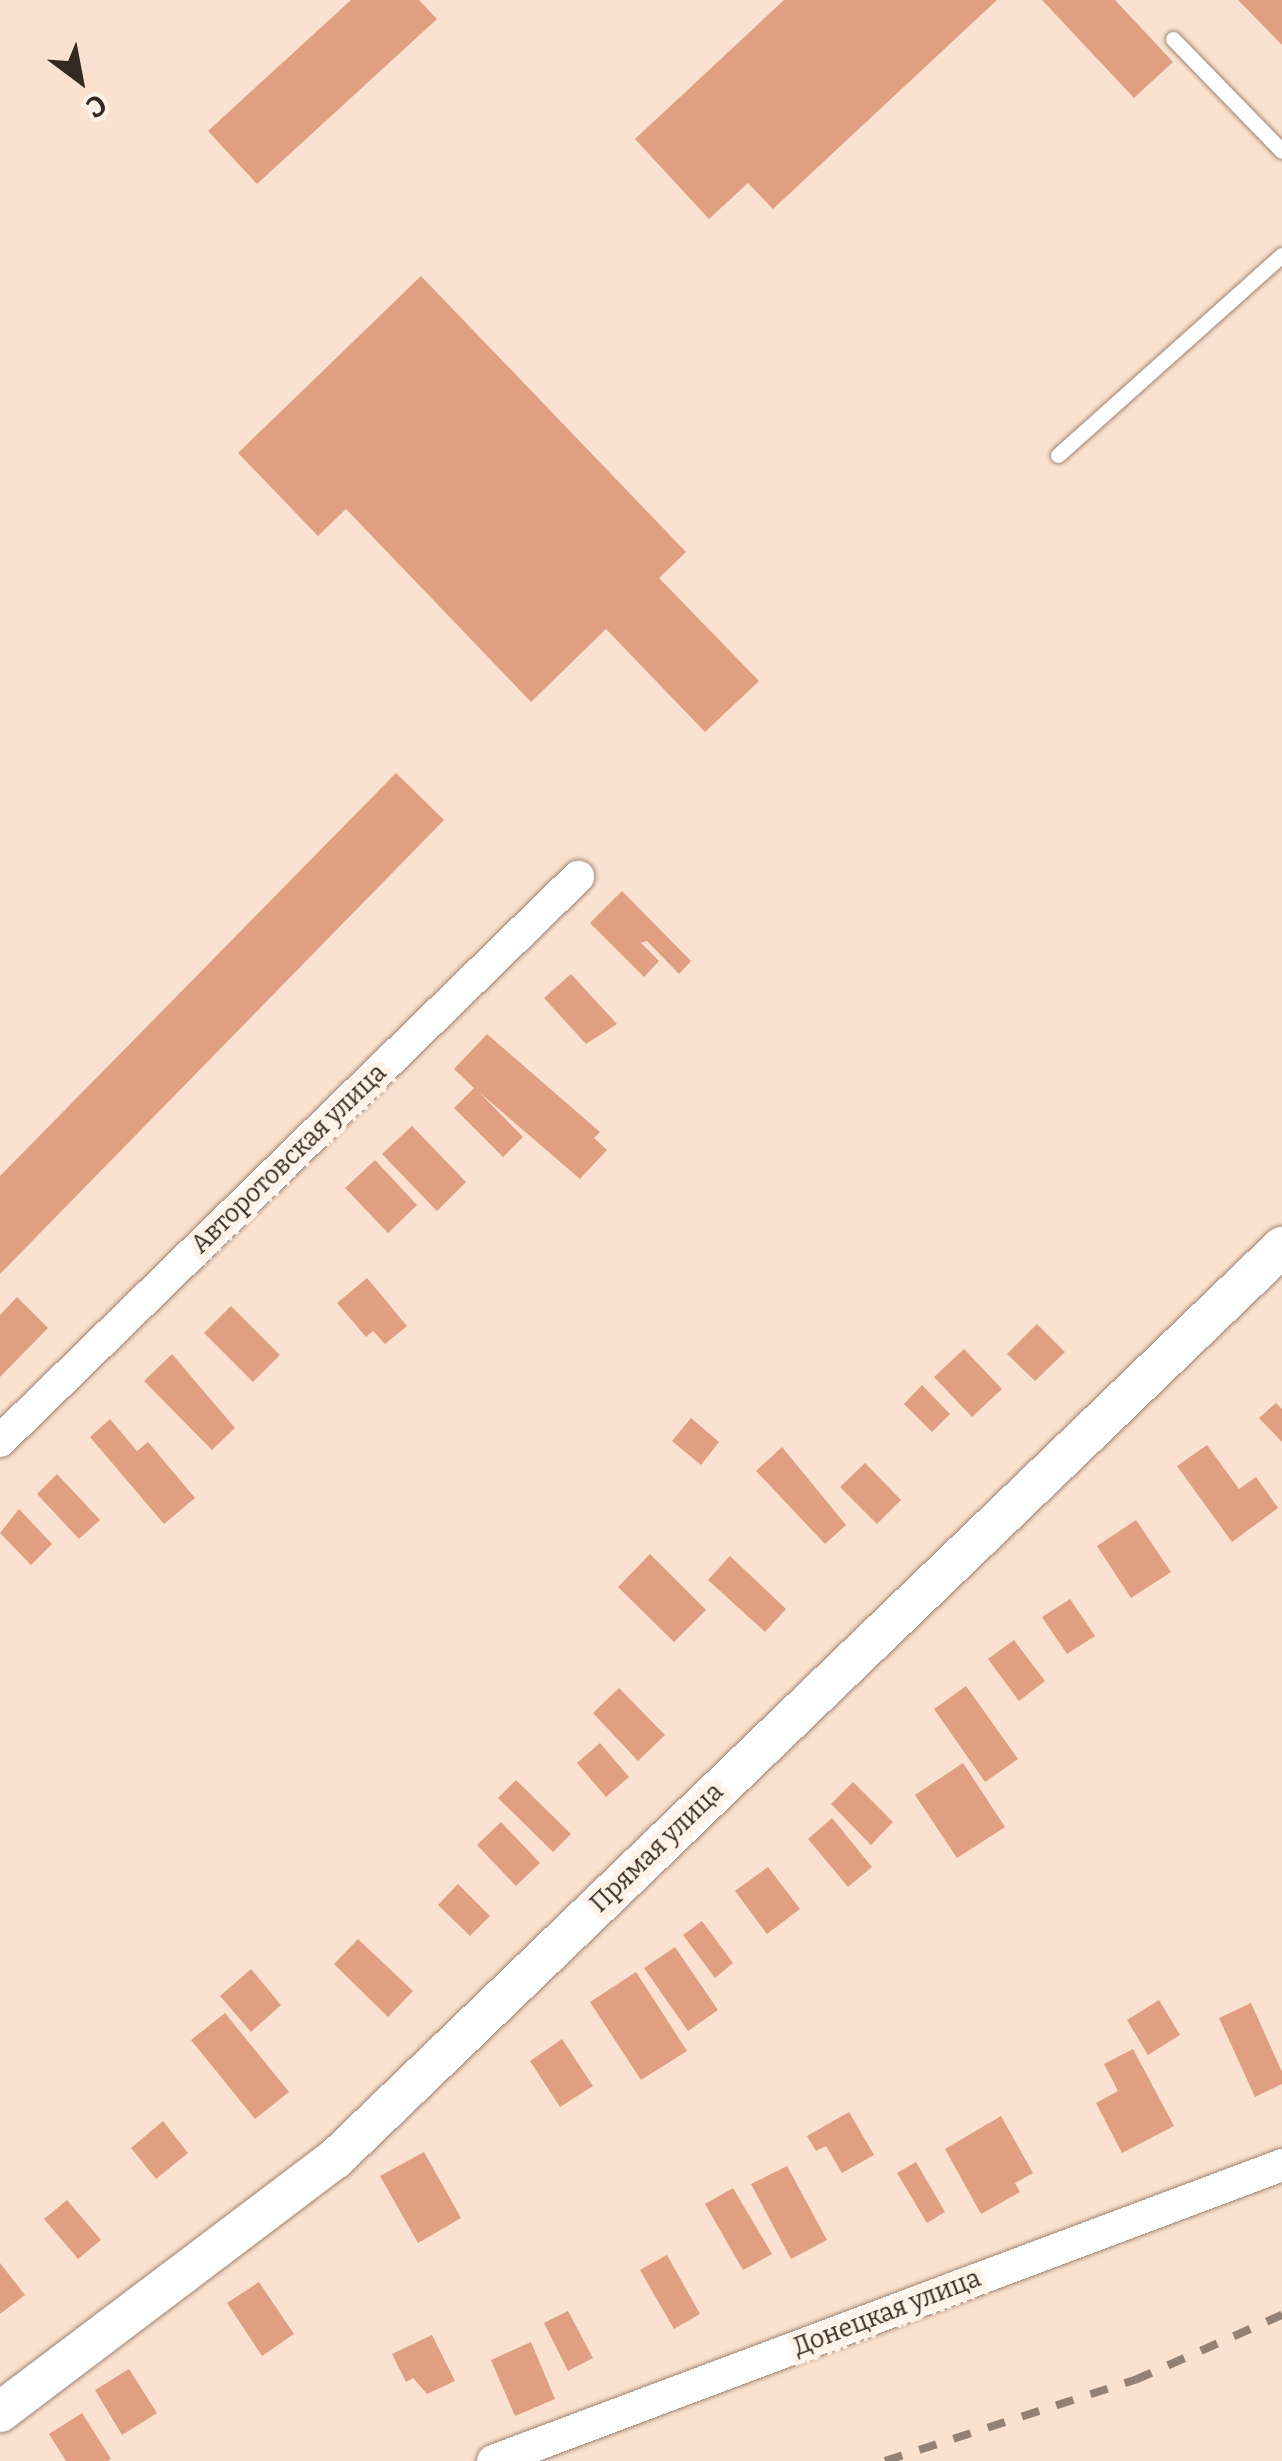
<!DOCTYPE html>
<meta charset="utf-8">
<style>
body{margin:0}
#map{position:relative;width:1282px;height:2461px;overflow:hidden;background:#fbe2d0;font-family:Bitter,serif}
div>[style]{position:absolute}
.building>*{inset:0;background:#e09f80}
.roads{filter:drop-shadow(0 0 2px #9f836f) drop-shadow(0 0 2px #9f836f)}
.service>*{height:15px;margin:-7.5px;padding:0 7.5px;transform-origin:7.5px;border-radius:7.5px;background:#fff}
.minor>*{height:32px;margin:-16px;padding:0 16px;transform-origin:16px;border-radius:16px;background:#fff}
.tertiary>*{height:40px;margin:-20px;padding:0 20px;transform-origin:20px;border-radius:20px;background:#fff}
.rail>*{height:8px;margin-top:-4px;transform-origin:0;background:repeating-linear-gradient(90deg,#928174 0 18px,transparent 0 36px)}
span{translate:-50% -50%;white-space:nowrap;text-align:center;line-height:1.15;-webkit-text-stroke:10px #fef2e9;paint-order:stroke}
.street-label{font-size:25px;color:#352a22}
.north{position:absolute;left:30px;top:30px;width:100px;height:100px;-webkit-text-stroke:8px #fef2e9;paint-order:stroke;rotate:148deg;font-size:28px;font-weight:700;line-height:40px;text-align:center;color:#352a22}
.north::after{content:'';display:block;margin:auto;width:35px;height:45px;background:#352a22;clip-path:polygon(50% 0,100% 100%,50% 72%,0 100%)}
</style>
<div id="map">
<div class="building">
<div style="clip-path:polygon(351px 0,419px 0,437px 19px,257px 184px,208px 131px)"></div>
<div style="clip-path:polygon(784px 0,997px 0,773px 209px,748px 183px,709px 219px,635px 139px)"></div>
<div style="clip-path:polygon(1042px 0,1115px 0,1173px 62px,1134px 98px)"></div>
<div style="clip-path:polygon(1238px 0,1282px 0,1282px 45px)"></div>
<div style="clip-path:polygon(421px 276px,686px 552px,659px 578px,759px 681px,705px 732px,606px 629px,531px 702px,346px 509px,318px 536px,238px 453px)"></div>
<div style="clip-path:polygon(396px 773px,444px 820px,0 1274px,0 1176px)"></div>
<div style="clip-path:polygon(622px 891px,691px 961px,679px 974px,647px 941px,641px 943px,659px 961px,644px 977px,590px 923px)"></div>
<div style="clip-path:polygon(571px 974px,617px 1024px,586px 1044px,544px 998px)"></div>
<div style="clip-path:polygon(487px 1034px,600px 1132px,594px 1138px,607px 1150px,580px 1179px,479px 1092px,523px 1137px,503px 1157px,454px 1108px,474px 1088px,454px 1069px)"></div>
<div style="clip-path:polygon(412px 1126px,466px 1182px,437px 1211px,382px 1154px)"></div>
<div style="clip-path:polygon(375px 1160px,417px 1205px,388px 1233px,345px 1188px)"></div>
<div style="clip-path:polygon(367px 1278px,407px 1326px,385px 1344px,373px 1331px,366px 1337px,337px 1303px)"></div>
<div style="clip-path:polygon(17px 1297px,48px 1328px,0 1377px,0 1315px)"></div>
<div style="clip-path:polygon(231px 1306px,280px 1355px,253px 1382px,204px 1333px)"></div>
<div style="clip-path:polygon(1037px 1324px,1065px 1352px,1035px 1381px,1007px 1354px)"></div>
<div style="clip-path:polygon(964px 1349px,1002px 1389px,972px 1417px,934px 1377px)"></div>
<div style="clip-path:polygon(172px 1354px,235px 1428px,212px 1450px,144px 1381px)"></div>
<div style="clip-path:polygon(922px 1385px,950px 1414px,932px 1432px,904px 1404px)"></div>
<div style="clip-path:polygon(1276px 1403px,1282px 1409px,1282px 1442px,1259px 1418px)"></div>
<div style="clip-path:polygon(691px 1418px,719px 1442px,701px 1465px,672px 1441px)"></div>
<div style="clip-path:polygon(110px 1419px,137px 1451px,148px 1442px,195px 1498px,164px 1524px,90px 1437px)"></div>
<div style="clip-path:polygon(1207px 1445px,1239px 1489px,1256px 1477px,1278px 1508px,1232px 1542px,1177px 1466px)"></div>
<div style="clip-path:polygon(782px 1447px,846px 1525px,825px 1544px,756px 1471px)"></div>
<div style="clip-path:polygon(865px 1463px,901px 1500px,877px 1524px,840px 1487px)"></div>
<div style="clip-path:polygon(57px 1474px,100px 1520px,79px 1539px,37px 1494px)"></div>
<div style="clip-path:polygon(19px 1509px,52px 1544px,31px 1565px,0 1533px)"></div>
<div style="clip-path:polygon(1136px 1520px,1171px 1572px,1131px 1598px,1097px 1546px)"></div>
<div style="clip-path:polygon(650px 1554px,706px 1610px,674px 1642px,618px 1587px)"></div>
<div style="clip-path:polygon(730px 1556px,786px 1609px,765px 1632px,708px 1580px)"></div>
<div style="clip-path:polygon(1070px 1599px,1095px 1636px,1067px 1654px,1042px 1617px)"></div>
<div style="clip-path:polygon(1014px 1640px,1045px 1681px,1019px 1701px,988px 1659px)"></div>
<div style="clip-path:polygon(966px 1686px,1018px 1759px,985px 1782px,934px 1709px)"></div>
<div style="clip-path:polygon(619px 1688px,665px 1735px,638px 1761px,593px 1713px)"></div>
<div style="clip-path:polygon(600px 1743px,629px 1777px,606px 1797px,577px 1763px)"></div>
<div style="clip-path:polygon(963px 1763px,1005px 1827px,957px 1858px,915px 1795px)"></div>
<div style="clip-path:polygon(516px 1780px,571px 1834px,553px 1852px,498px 1798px)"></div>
<div style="clip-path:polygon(853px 1782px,893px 1822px,871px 1845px,831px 1804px)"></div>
<div style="clip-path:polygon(832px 1818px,872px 1867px,848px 1887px,808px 1839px)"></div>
<div style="clip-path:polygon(501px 1822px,540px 1863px,516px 1886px,477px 1845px)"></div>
<div style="clip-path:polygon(768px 1867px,800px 1909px,767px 1934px,735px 1891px)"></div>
<div style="clip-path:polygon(458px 1884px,490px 1916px,470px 1936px,438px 1905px)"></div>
<div style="clip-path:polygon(702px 1921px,733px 1963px,715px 1978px,683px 1935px)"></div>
<div style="clip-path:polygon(358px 1939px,413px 1991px,388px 2017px,334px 1964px)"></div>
<div style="clip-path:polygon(675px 1947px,718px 2010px,688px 2031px,644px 1968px)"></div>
<div style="clip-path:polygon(251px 1969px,281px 2005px,251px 2032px,220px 1996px)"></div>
<div style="clip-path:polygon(636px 1972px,687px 2051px,641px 2080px,590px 2002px)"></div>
<div style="clip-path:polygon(1159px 2000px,1180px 2035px,1148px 2055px,1127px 2020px)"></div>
<div style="clip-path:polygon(1251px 2003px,1282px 2072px,1282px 2084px,1255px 2097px,1219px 2018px)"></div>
<div style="clip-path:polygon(225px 2013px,289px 2092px,255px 2119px,191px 2040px)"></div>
<div style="clip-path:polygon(562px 2039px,593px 2086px,560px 2107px,530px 2061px)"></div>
<div style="clip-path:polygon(1133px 2049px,1174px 2126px,1122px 2153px,1096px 2103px,1118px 2091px,1104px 2064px)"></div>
<div style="clip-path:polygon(849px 2112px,874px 2155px,842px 2173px,826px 2146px,816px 2151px,807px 2136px)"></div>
<div style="clip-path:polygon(1001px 2116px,1033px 2173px,1015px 2183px,1020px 2192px,981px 2214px,945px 2149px)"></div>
<div style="clip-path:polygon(163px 2121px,188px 2153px,156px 2179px,131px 2148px)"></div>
<div style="clip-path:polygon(424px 2152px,461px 2218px,418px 2243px,380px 2176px)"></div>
<div style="clip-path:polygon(916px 2162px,945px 2212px,927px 2223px,897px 2173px)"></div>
<div style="clip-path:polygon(787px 2166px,827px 2240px,791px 2259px,751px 2184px)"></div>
<div style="clip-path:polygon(733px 2188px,772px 2254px,743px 2270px,705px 2204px)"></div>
<div style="clip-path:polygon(67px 2200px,101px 2240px,78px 2259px,44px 2219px)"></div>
<div style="clip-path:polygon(667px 2255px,700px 2314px,674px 2329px,640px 2270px)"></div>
<div style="clip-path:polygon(0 2263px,25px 2295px,0 2314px)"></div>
<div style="clip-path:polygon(259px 2282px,294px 2334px,262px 2356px,227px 2303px)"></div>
<div style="clip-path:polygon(568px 2311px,593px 2358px,568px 2371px,544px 2323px)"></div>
<div style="clip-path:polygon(432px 2335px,455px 2381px,427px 2394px,413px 2378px,406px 2382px,392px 2354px)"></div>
<div style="clip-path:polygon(531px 2342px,555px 2399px,515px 2416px,491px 2360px)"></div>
<div style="clip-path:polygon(129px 2369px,157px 2413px,122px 2435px,95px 2390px)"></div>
<div style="clip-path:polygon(82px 2413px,111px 2459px,108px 2461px,66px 2461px,49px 2434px)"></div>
</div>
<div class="roads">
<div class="service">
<div style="left:1173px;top:39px;width:156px;rotate:45.8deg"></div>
<div style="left:1058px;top:455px;width:300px;rotate:-41.8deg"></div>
</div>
<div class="minor">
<div style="left:0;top:1441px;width:808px;rotate:-44.3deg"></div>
<div style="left:493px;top:2461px;width:843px;rotate:-20.56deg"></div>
</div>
<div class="tertiary">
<div style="left:0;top:2412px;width:420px;rotate:-37.1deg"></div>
<div style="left:335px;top:2159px;width:1315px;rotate:-43.92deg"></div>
</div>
</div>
<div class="rail">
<div style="left:885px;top:2461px;width:263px;rotate:-18deg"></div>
<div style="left:1135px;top:2380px;width:161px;rotate:-23.9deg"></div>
</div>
<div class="street-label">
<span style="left:289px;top:1159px;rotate:-44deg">Авторотовская улица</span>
<span style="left:657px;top:1848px;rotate:-44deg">Прямая улица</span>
<span style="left:887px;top:2313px;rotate:-21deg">Донецкая улица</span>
</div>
<div class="north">С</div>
</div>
